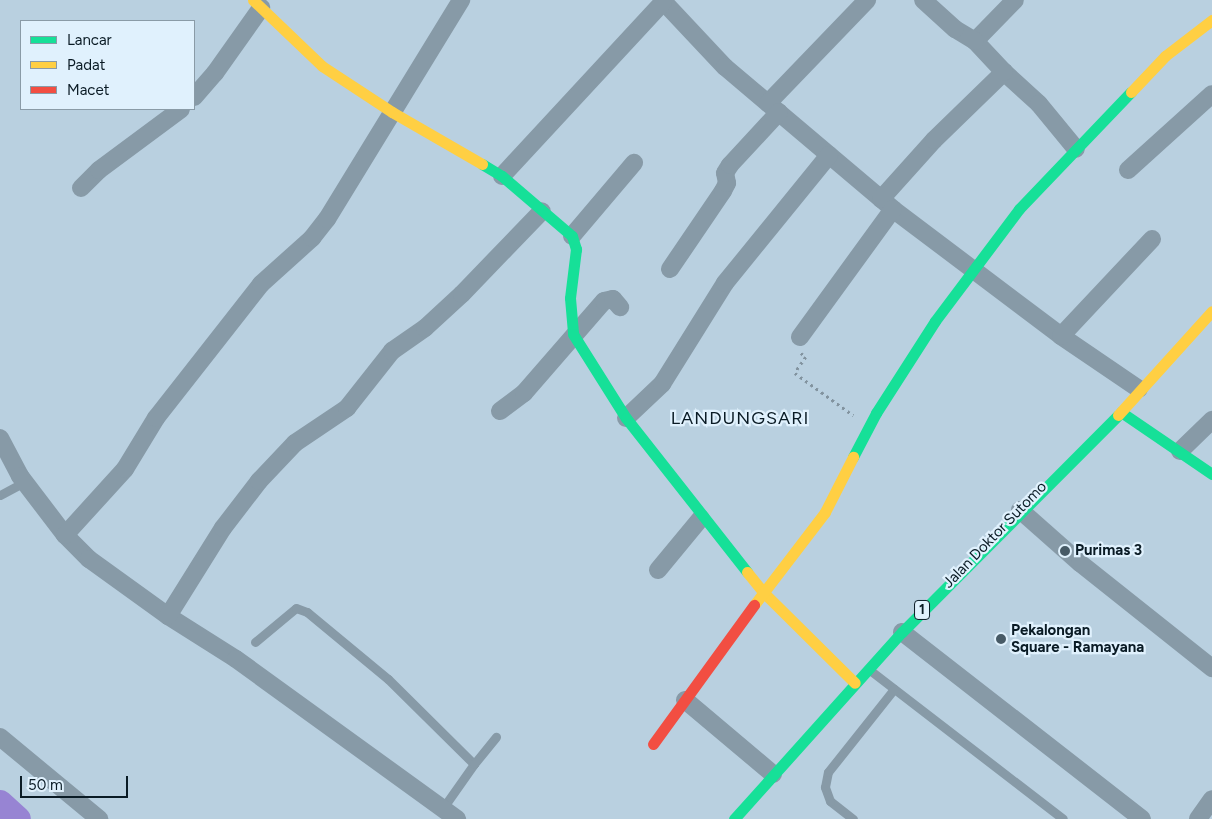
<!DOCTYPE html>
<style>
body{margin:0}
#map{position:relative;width:1212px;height:819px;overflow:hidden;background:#b9d0e0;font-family:Figtree,sans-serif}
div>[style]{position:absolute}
.river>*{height:26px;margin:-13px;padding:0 13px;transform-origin:13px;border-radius:13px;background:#9784d3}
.path>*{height:2.5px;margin-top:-1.25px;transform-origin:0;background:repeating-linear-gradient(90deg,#82939f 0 2.5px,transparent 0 6.5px)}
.lane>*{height:9px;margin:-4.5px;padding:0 4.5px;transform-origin:4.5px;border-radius:4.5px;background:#879aa7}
.street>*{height:18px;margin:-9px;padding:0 9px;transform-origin:9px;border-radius:9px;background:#879aa7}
.fast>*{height:11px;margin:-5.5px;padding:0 5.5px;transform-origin:5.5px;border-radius:5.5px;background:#16e098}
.slow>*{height:11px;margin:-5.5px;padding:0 5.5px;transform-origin:5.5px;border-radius:5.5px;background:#ffcf43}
.jam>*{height:11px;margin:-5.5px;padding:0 5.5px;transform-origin:5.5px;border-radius:5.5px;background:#f24e42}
.dots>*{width:14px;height:14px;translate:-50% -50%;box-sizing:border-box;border:2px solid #e0f1fd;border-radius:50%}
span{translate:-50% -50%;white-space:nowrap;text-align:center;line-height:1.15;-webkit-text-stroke:4.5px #e0f1fd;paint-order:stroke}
.shield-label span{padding:1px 4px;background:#e0f1fd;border:1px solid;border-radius:4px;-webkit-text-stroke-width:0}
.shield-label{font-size:14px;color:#0a1b25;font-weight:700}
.street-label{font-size:15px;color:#0a1b25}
.poi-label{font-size:15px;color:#0a1b25;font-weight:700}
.left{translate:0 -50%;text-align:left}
.quarter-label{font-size:18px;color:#0a1b25;letter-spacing:1px}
.legend{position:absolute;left:20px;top:20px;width:175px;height:90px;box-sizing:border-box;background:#e0f1fd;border:1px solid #8a9ba7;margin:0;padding:6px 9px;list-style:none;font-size:15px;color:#0a1b25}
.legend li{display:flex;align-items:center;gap:10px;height:25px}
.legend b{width:25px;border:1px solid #8a9ba7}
.scale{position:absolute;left:20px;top:776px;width:108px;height:22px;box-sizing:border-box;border:2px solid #0a1b25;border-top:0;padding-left:6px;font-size:15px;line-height:18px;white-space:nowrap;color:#0a1b25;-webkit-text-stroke:4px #e0f1fd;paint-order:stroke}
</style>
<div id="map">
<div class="river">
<div style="left:0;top:803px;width:24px;rotate:42deg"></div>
</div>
<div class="path">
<div style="left:801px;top:353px;width:6px;rotate:39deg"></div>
<div style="left:806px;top:357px;width:19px;rotate:125deg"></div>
<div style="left:795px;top:373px;width:72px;rotate:35.9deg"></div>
</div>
<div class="lane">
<div style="left:0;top:495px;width:27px;rotate:-28deg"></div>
<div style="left:255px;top:642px;width:53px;rotate:-39.7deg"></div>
<div style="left:296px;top:608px;width:12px;rotate:20deg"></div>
<div style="left:307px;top:612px;width:105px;rotate:39.6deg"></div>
<div style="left:388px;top:679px;width:121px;rotate:44.7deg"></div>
<div style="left:474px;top:764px;width:54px;rotate:125.2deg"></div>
<div style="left:871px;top:671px;width:242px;rotate:37.6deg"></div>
<div style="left:474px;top:764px;width:35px;rotate:-51deg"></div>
<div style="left:853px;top:819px;width:29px;rotate:-142deg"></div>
<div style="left:830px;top:801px;width:15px;rotate:-110deg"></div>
<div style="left:825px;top:787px;width:15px;rotate:-79deg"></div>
<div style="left:828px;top:772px;width:106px;rotate:-51.5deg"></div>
</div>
<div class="street">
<div style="left:662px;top:0;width:92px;rotate:46.8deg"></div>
<div style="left:725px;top:67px;width:221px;rotate:40.2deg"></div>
<div style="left:894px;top:210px;width:209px;rotate:37deg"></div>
<div style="left:1061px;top:336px;width:94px;rotate:34.2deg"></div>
<div style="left:975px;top:41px;width:57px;rotate:-45.7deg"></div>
<div style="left:1004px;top:72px;width:47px;rotate:42.4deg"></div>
<div style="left:1039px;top:104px;width:58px;rotate:50.6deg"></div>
<div style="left:194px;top:97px;width:32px;rotate:-49deg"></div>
<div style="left:215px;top:73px;width:80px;rotate:-54.7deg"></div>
<div style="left:768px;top:103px;width:143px;rotate:-46.1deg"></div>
<div style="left:1128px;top:170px;width:113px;rotate:-42.1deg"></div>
<div style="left:502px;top:176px;width:237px;rotate:-47.2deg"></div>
<div style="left:81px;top:188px;width:25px;rotate:-45deg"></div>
<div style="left:99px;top:170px;width:102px;rotate:-36.6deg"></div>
<div style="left:881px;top:199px;width:79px;rotate:-48.1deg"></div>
<div style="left:934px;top:140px;width:98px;rotate:-44.2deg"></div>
<div style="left:1004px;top:72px;width:42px;rotate:-133.1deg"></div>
<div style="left:975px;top:41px;width:23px;rotate:-149deg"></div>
<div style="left:955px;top:29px;width:43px;rotate:-137.8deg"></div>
<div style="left:572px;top:236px;width:96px;rotate:-49.7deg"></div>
<div style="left:670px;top:269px;width:94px;rotate:-55.8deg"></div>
<div style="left:723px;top:191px;width:9px;rotate:-63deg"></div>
<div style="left:727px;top:183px;width:10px;rotate:-101deg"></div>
<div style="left:725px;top:173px;width:9px;rotate:-58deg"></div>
<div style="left:730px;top:165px;width:72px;rotate:-47.2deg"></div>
<div style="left:1061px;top:336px;width:133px;rotate:-46.8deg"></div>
<div style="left:800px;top:337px;width:158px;rotate:-54deg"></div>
<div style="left:500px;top:411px;width:30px;rotate:-37deg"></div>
<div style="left:524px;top:393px;width:122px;rotate:-49deg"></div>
<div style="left:604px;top:301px;width:9px;rotate:-13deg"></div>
<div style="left:613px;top:299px;width:11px;rotate:49deg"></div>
<div style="left:626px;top:418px;width:50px;rotate:-43.4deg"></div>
<div style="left:662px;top:384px;width:119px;rotate:-58deg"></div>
<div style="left:725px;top:283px;width:165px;rotate:-50.9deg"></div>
<div style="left:0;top:438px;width:43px;rotate:62.2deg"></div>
<div style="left:20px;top:476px;width:74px;rotate:52.7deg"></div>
<div style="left:65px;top:535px;width:34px;rotate:45deg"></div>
<div style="left:89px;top:559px;width:97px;rotate:35.8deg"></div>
<div style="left:168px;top:616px;width:80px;rotate:32.3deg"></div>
<div style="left:236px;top:659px;width:273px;rotate:35.9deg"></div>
<div style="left:1180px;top:451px;width:45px;rotate:-44.1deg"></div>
<div style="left:1020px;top:510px;width:80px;rotate:41.5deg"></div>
<div style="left:1080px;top:563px;width:169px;rotate:38.5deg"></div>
<div style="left:65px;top:535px;width:89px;rotate:-47.7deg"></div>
<div style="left:125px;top:469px;width:60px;rotate:-58.7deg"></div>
<div style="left:156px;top:418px;width:170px;rotate:-51.9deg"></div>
<div style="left:261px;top:284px;width:69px;rotate:-42deg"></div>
<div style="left:312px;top:238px;width:24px;rotate:-52deg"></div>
<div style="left:327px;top:219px;width:257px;rotate:-58.5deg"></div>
<div style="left:658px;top:570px;width:67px;rotate:-50.4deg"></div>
<div style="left:168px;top:616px;width:104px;rotate:-58deg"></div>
<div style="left:223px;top:528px;width:59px;rotate:-52.5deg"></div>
<div style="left:259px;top:481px;width:52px;rotate:-46.5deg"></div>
<div style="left:295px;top:443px;width:63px;rotate:-33.9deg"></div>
<div style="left:347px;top:408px;width:73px;rotate:-51.7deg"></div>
<div style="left:392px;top:351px;width:40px;rotate:-34.9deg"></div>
<div style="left:425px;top:328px;width:50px;rotate:-42.6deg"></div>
<div style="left:462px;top:294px;width:115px;rotate:-46.1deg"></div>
<div style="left:902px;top:632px;width:304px;rotate:37.9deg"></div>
<div style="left:685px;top:700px;width:115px;rotate:40.1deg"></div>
<div style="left:0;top:737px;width:129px;rotate:39.6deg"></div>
<div style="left:1198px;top:819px;width:24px;rotate:-55deg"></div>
</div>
<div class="fast">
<div style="left:482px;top:164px;width:23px;rotate:31deg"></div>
<div style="left:502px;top:176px;width:92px;rotate:40.6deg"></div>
<div style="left:572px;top:236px;width:14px;rotate:73deg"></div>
<div style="left:576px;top:249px;width:49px;rotate:97deg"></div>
<div style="left:570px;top:298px;width:36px;rotate:85deg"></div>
<div style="left:573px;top:334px;width:99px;rotate:57.8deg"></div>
<div style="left:626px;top:418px;width:196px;rotate:51.8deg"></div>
<div style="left:1121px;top:412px;width:110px;rotate:34.3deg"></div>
<div style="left:853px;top:457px;width:50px;rotate:-62.4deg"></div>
<div style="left:876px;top:413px;width:109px;rotate:-57.3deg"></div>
<div style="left:935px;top:321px;width:140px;rotate:-53.1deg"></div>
<div style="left:1019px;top:209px;width:162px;rotate:-46.3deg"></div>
<div style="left:734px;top:819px;width:251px;rotate:-48.1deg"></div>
<div style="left:902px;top:632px;width:306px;rotate:-45.1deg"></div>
</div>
<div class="slow">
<div style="left:253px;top:0;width:95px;rotate:43.7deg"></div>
<div style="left:322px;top:66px;width:84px;rotate:33.3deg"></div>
<div style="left:392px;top:112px;width:104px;rotate:30deg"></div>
<div style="left:1131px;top:92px;width:50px;rotate:-46.6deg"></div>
<div style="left:1165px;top:56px;width:59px;rotate:-37.5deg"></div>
<div style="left:1118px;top:415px;width:140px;rotate:-47.9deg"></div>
<div style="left:747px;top:572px;width:26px;rotate:51deg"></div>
<div style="left:763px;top:592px;width:129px;rotate:44.7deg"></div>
<div style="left:754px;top:605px;width:117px;rotate:-52.6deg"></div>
<div style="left:825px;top:512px;width:62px;rotate:-63deg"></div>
</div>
<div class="jam">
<div style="left:653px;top:744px;width:172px;rotate:-54deg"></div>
</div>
<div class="dots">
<div style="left:1065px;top:551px;background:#475a66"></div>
<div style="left:1001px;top:639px;background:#475a66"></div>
</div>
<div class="shield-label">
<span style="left:922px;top:610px">1</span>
</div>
<div class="street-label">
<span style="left:995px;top:535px;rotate:-46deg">Jalan Doktor Sutomo</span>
</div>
<div class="poi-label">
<span class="left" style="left:1075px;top:551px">Purimas 3</span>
<span class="left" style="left:1011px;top:639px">Pekalongan<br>Square - Ramayana</span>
</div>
<div class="quarter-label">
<span style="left:740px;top:418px">LANDUNGSARI</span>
</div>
<ul class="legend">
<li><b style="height:6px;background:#16e098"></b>Lancar</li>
<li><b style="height:6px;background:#ffcf43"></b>Padat</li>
<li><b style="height:6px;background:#f24e42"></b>Macet</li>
</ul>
<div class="scale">50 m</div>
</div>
